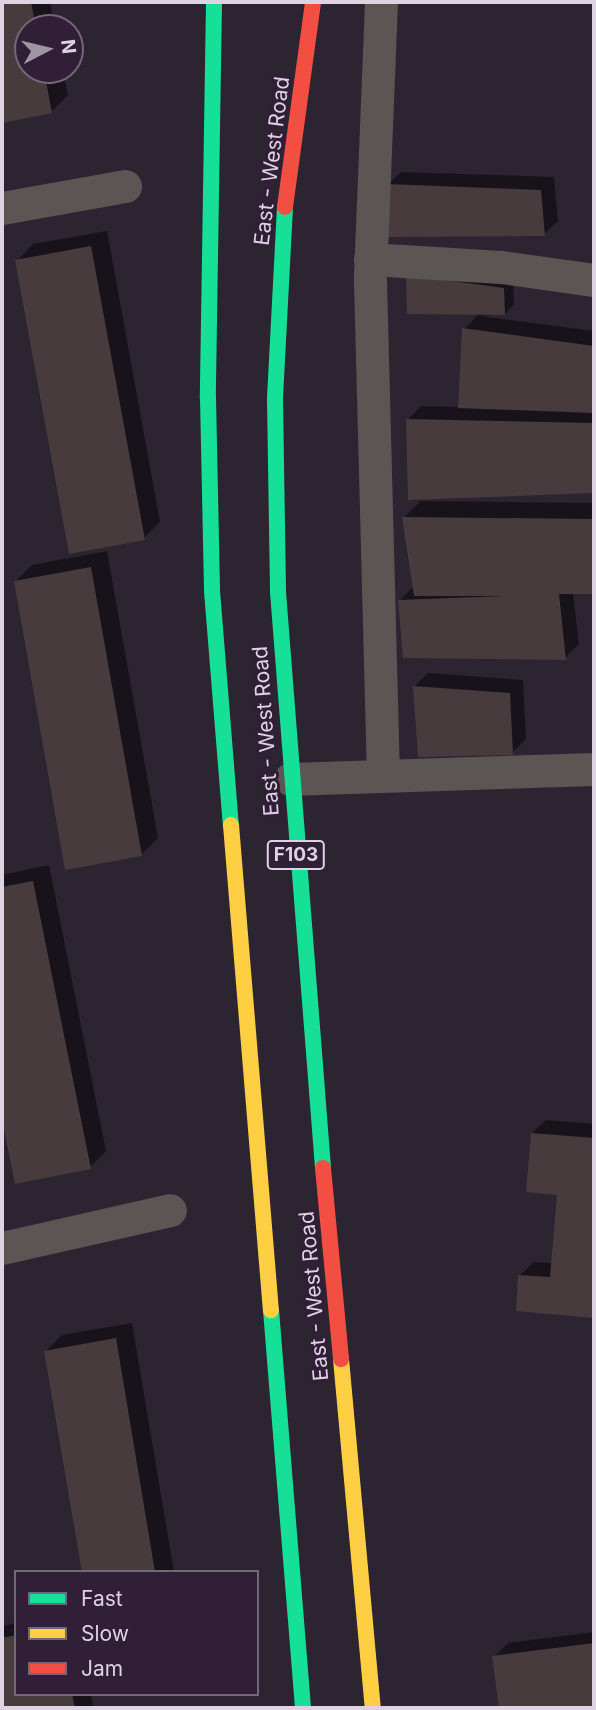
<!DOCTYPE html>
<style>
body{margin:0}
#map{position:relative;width:596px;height:1710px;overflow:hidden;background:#2d2431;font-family:Inter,sans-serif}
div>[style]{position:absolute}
.shadow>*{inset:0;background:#0007}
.building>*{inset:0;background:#483b3e}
.street>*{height:33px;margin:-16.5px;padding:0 16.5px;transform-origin:16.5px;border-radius:16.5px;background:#5b5553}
.fast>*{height:16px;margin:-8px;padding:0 8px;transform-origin:8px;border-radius:8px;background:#16e098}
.slow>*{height:16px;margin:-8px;padding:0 8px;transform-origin:8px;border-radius:8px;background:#ffcf43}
.jam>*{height:16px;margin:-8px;padding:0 8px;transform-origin:8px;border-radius:8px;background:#f24e42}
span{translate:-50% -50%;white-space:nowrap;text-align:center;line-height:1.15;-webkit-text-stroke:6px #301f36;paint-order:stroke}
.shield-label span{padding:2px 5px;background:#301f36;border:2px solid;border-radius:5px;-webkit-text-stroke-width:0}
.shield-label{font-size:19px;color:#ddd3e2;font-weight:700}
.street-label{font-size:21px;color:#ddd3e2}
.frame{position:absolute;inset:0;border:4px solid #ddd3e2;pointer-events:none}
.legend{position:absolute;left:14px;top:1570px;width:245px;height:126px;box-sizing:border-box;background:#301f36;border:2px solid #75677b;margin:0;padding:9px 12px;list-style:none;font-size:21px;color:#ddd3e2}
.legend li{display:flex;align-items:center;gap:14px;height:35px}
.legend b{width:35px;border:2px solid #75677b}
.north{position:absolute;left:14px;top:14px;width:70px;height:70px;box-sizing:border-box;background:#301f36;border:2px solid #75677b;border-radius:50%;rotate:83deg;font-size:19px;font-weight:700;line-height:28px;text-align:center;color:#ddd3e2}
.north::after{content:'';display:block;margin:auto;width:24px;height:32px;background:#9f96a4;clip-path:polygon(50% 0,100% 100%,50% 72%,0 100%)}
</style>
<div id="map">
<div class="shadow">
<div style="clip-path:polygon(2px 2px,50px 2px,55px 28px,28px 28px,28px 70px,63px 70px,68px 95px,52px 111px,2px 121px)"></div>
<div style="clip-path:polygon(401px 172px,554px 177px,558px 221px,544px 234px,388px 185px)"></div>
<div style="clip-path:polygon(107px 231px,160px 522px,144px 538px,17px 261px,33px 244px)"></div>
<div style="clip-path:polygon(408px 276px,513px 279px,514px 304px,505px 314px,480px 316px,594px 331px,594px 491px,410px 498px,407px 420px,421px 406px,460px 407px,464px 329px,480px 313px)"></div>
<div style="clip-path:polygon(420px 501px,594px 503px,594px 592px,573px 593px,579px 644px,565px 658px,400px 600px,414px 586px,404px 518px)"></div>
<div style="clip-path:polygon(107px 551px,158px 838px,142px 854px,16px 581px,32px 565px)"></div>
<div style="clip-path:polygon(428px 673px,523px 680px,526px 739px,512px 753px,414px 687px)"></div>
<div style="clip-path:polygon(49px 865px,106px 1151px,90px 1167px,16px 1182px,2px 1110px,2px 875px)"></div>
<div style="clip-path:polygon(546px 1120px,594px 1124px,594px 1316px,518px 1309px,520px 1275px,534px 1262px,553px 1263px,559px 1193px,532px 1133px)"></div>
<div style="clip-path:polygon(132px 1323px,174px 1572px,83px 1572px,46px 1351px,62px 1335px)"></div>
<div style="clip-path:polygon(16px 1623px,16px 1694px,91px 1694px,93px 1708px,2px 1708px,2px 1626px)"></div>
<div style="clip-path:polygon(594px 1632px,594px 1708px,501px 1708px,494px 1657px,508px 1643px)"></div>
</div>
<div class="building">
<div style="clip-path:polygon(2px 2px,31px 2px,36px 28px,28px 28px,28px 70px,44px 70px,52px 113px,2px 123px)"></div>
<div style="clip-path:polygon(386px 184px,541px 190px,545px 236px,388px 237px)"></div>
<div style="clip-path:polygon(91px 246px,145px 540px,69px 554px,15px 260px)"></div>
<div style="clip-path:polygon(406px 275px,504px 288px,505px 315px,407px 314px)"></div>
<div style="clip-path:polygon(462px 328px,594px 346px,594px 413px,458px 408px)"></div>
<div style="clip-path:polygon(406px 419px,594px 423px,594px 493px,408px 500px)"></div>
<div style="clip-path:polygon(402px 517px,594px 519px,594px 594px,559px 594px,566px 660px,403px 658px,398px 600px,506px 596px,414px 596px)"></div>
<div style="clip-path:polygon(91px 567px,142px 856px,65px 870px,14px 581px)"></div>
<div style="clip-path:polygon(413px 686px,510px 693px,513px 755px,418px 757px)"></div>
<div style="clip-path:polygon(33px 881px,91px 1169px,15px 1184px,2px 1119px,2px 887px)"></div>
<div style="clip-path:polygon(531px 1133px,594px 1138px,594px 1318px,516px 1311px,518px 1275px,550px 1277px,557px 1195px,526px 1192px)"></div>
<div style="clip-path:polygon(116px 1338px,155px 1572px,82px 1572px,44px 1351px)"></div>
<div style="clip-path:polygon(16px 1635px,16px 1694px,72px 1694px,75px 1708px,2px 1708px,2px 1638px)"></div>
<div style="clip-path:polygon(594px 1643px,594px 1708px,499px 1708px,492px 1656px)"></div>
</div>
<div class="street">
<div style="left:381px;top:2px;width:279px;rotate:92.3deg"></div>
<div style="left:370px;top:281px;width:495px;rotate:88.5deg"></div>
<div style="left:2px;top:208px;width:125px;rotate:-10.1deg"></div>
<div style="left:370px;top:259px;width:131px;rotate:3.5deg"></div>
<div style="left:501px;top:267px;width:94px;rotate:8deg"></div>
<div style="left:290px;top:779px;width:304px;rotate:-1.9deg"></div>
<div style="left:2px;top:1248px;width:172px;rotate:-12.7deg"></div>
</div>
<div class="fast">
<div style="left:214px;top:2px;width:396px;rotate:90.9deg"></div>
<div style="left:208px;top:398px;width:193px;rotate:88.8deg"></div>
<div style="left:212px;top:591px;width:235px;rotate:85.4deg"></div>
<div style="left:285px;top:207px;width:192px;rotate:93deg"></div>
<div style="left:275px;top:399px;width:193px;rotate:89.1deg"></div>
<div style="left:278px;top:592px;width:578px;rotate:85.53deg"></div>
<div style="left:271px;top:1310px;width:399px;rotate:85.4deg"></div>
</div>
<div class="slow">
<div style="left:231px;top:825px;width:487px;rotate:85.3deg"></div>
<div style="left:341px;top:1359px;width:350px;rotate:84.8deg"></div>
</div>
<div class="jam">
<div style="left:285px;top:207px;width:207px;rotate:-82.2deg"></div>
<div style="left:323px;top:1168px;width:192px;rotate:84.6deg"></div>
</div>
<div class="shield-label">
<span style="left:296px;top:855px">F103</span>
</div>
<div class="street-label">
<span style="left:272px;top:161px;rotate:-83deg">East - West Road</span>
<span style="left:266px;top:731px;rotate:-94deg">East - West Road</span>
<span style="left:314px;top:1296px;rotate:-95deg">East - West Road</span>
</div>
<div class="frame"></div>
<ul class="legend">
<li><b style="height:9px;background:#16e098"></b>Fast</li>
<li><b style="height:9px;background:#ffcf43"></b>Slow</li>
<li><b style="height:9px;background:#f24e42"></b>Jam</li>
</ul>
<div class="north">N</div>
</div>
